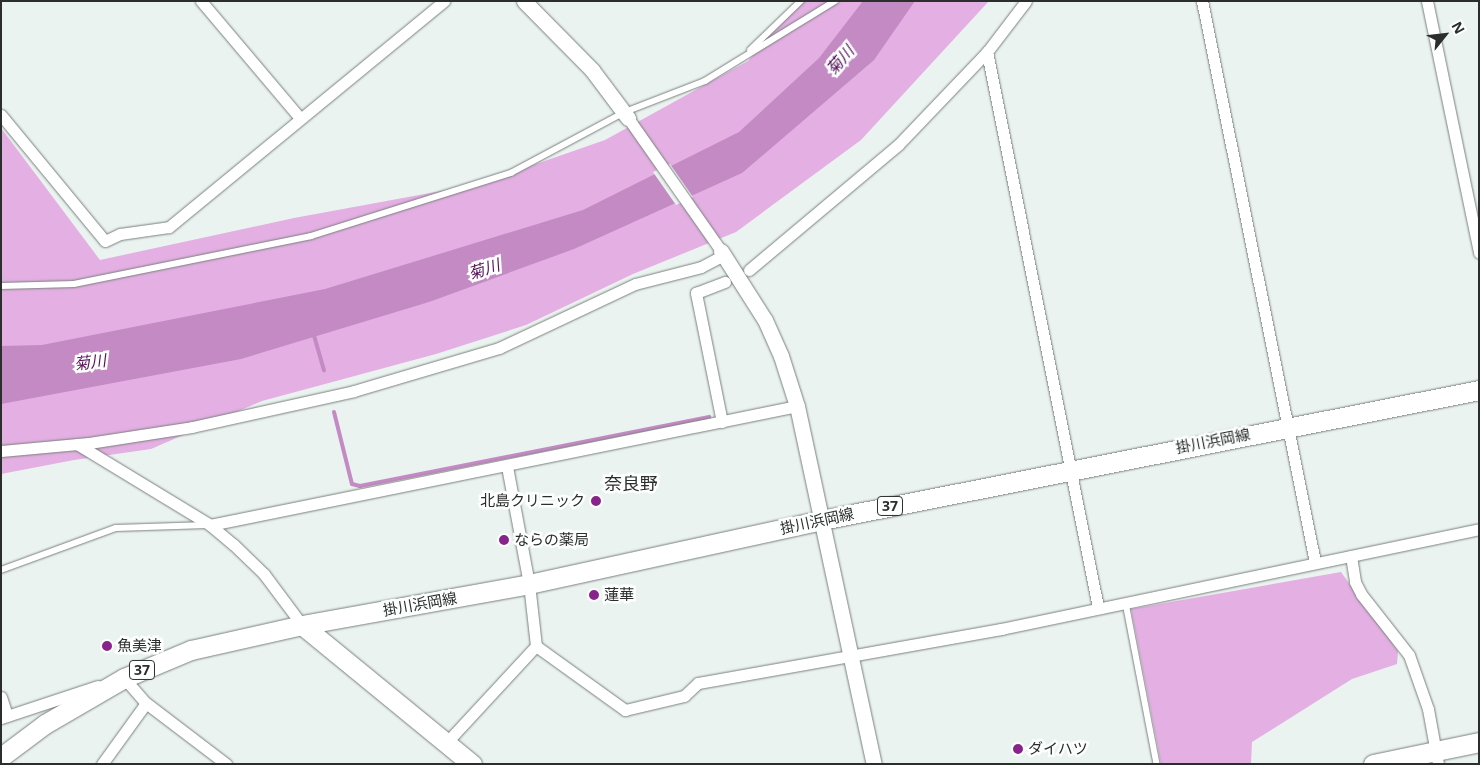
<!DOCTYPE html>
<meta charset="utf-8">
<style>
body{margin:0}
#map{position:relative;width:1480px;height:765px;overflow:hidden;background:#ebf3f0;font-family:"Noto Sans","Noto Sans JP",sans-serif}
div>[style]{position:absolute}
.green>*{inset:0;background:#e4afe3}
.water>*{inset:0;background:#c48ac4}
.pier>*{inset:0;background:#ebf3f0}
.stream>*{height:4px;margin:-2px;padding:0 2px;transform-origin:2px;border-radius:2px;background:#c48ac4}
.roads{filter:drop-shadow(0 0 1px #79807d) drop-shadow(0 0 1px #79807d)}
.service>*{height:5.5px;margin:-2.75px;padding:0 2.75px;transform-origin:2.75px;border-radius:2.75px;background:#fff}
.minor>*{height:11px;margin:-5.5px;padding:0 5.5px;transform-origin:5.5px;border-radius:5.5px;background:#fff}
.tertiary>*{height:15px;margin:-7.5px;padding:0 7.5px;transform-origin:7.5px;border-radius:7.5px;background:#fff}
.primary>*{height:19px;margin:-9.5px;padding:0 9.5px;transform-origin:9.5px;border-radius:9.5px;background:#fff}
.dots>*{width:14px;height:14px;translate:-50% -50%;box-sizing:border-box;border:2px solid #fcfffe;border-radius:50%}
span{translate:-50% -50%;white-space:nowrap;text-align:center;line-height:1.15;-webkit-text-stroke:5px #fcfffe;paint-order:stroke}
.shield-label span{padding:1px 4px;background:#fcfffe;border:1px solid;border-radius:4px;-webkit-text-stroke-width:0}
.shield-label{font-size:14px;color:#2b2e2d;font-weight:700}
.street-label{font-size:15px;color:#2b2e2d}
.poi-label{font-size:15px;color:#2b2e2d}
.right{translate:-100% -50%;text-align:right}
.left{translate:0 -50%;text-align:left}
.water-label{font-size:16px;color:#58125a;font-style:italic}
.quarter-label{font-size:18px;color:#2b2e2d}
.frame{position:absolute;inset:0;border:2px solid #2b2e2d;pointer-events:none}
.north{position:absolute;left:1420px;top:10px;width:50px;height:50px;-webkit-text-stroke:4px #fcfffe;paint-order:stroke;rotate:61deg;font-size:14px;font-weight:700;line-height:20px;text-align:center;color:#2b2e2d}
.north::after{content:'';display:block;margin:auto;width:18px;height:22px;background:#2b2e2d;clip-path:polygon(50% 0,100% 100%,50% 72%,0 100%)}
</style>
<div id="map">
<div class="green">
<div style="clip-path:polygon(799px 1px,989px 1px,861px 140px,736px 232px,633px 274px,526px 325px,436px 354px,262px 401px,151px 449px,74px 460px,1px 474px,1px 128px,100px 260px,294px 218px,479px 184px,605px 140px,748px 61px)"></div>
<div style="clip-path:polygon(1341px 572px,1398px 651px,1397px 664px,1352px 679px,1252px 742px,1251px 764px,1161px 764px,1131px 609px)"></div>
</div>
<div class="water">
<div style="clip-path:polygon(863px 1px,915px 1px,874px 60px,742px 173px,574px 249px,429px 302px,241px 359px,1px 404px,1px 346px,42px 345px,325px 289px,583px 210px,739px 132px,819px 58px)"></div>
</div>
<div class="pier">
<div style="clip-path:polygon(670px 164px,693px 197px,676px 205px,653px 172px)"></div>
</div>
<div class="stream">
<div style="left:313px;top:332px;width:40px;rotate:74deg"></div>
<div style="left:334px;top:412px;width:74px;rotate:76deg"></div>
<div style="left:352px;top:484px;width:8px;rotate:14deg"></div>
<div style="left:360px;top:486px;width:356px;rotate:-11.2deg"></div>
</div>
<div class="roads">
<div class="service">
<div style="left:750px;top:50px;width:71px;rotate:-43.9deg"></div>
<div style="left:1px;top:286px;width:73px;rotate:-1.6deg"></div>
<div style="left:74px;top:284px;width:242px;rotate:-11.4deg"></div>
<div style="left:311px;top:236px;width:210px;rotate:-17.5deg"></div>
<div style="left:511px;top:173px;width:129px;rotate:-28.2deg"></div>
<div style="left:625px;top:112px;width:86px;rotate:-21.2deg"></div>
<div style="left:705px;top:81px;width:153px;rotate:-31.6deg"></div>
<div style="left:1px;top:570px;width:122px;rotate:-20.1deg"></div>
<div style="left:116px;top:528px;width:91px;rotate:-1.9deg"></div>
<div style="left:1126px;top:603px;width:164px;rotate:79.1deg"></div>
</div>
<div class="minor">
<div style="left:201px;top:1px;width:153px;rotate:49.8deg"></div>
<div style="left:1202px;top:1px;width:572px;rotate:78.61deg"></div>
<div style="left:1427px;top:1px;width:257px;rotate:78.3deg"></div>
<div style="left:987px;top:52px;width:566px;rotate:78.69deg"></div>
<div style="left:1px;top:115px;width:163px;rotate:50.5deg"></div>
<div style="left:105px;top:241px;width:17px;rotate:-25deg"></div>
<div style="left:120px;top:234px;width:49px;rotate:-8.1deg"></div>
<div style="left:169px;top:227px;width:356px;rotate:-39.4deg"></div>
<div style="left:628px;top:118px;width:162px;rotate:55deg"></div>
<div style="left:749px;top:270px;width:194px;rotate:-40deg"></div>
<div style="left:898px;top:145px;width:129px;rotate:-46.3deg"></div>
<div style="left:987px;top:52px;width:64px;rotate:-52.6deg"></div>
<div style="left:722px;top:422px;width:132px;rotate:-101.4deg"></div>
<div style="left:696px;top:293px;width:31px;rotate:-21deg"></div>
<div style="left:77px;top:444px;width:156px;rotate:31.3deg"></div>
<div style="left:210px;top:525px;width:30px;rotate:40deg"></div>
<div style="left:233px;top:544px;width:43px;rotate:44.1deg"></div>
<div style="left:264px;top:574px;width:64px;rotate:53.3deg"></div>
<div style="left:1px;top:451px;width:88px;rotate:-5.2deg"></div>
<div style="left:89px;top:443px;width:104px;rotate:-8.8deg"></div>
<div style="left:192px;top:427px;width:166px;rotate:-12.5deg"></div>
<div style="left:354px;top:391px;width:151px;rotate:-16.5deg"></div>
<div style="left:499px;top:348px;width:150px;rotate:-25.2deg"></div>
<div style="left:635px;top:284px;width:68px;rotate:-14.4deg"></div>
<div style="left:701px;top:267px;width:26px;rotate:-28deg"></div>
<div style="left:210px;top:525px;width:599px;rotate:-11.46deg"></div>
<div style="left:1351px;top:556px;width:26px;rotate:81deg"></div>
<div style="left:1355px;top:582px;width:13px;rotate:63deg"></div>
<div style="left:1361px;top:594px;width:78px;rotate:51.8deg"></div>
<div style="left:1409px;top:655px;width:57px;rotate:70.6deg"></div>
<div style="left:1428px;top:709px;width:56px;rotate:79.7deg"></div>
<div style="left:536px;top:646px;width:110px;rotate:35.7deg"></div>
<div style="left:625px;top:710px;width:61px;rotate:-13.3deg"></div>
<div style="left:684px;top:696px;width:19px;rotate:-43deg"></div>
<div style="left:698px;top:683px;width:308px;rotate:-10.1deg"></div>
<div style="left:1001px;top:629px;width:488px;rotate:-11.8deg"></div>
<div style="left:120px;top:679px;width:4px;rotate:-14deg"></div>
<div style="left:124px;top:678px;width:33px;rotate:49deg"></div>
<div style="left:146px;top:703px;width:101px;rotate:37.3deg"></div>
<div style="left:1px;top:697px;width:20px;rotate:72deg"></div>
<div style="left:1px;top:718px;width:102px;rotate:-18.3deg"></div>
<div style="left:447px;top:742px;width:131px;rotate:-47.2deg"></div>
<div style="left:536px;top:646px;width:62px;rotate:-96.4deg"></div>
<div style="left:529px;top:584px;width:120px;rotate:-100.6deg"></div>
<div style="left:102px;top:764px;width:75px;rotate:-54.2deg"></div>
</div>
<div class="tertiary">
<div style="left:524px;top:1px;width:97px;rotate:45.4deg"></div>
<div style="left:592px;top:70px;width:60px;rotate:53.1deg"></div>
<div style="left:721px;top:251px;width:82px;rotate:57.5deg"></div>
<div style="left:765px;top:320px;width:39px;rotate:66deg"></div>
<div style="left:781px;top:356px;width:52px;rotate:72.3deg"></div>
<div style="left:797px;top:406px;width:366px;rotate:77.9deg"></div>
</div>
<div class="primary">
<div style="left:302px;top:625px;width:220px;rotate:39.3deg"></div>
<div style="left:1px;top:757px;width:55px;rotate:-36.9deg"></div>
<div style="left:45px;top:724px;width:91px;rotate:-30.2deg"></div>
<div style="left:124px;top:678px;width:73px;rotate:-22.7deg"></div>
<div style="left:191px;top:650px;width:114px;rotate:-12.7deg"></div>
<div style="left:302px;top:625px;width:231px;rotate:-10.2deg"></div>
<div style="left:529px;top:584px;width:300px;rotate:-12.3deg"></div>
<div style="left:822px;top:520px;width:670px;rotate:-11.19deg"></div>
<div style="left:1373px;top:764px;width:108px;rotate:-11.7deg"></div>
</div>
</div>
<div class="dots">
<div style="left:596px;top:501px;background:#88238b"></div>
<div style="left:504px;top:540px;background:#88238b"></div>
<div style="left:594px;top:595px;background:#88238b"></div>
<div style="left:107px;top:646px;background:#88238b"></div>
<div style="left:1018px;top:749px;background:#88238b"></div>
</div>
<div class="shield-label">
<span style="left:890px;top:506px">37</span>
<span style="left:142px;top:670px">37</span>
</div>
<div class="street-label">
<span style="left:1213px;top:441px;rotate:-11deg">掛川浜岡線</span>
<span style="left:817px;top:521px;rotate:-12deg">掛川浜岡線</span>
<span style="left:420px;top:604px;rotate:-10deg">掛川浜岡線</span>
</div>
<div class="poi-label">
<span class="right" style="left:585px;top:501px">北島クリニック</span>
<span class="left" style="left:514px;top:540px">ならの薬局</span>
<span class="left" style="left:604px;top:595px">蓮華</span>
<span class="left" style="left:117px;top:646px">魚美津</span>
<span class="left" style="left:1028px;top:749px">ダイハツ</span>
</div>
<div class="water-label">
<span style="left:840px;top:60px;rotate:-49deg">菊川</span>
<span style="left:484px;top:269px;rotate:-18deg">菊川</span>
<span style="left:90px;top:362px;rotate:-7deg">菊川</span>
</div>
<div class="quarter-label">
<span style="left:631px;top:483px">奈良野</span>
</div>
<div class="frame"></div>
<div class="north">N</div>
</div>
